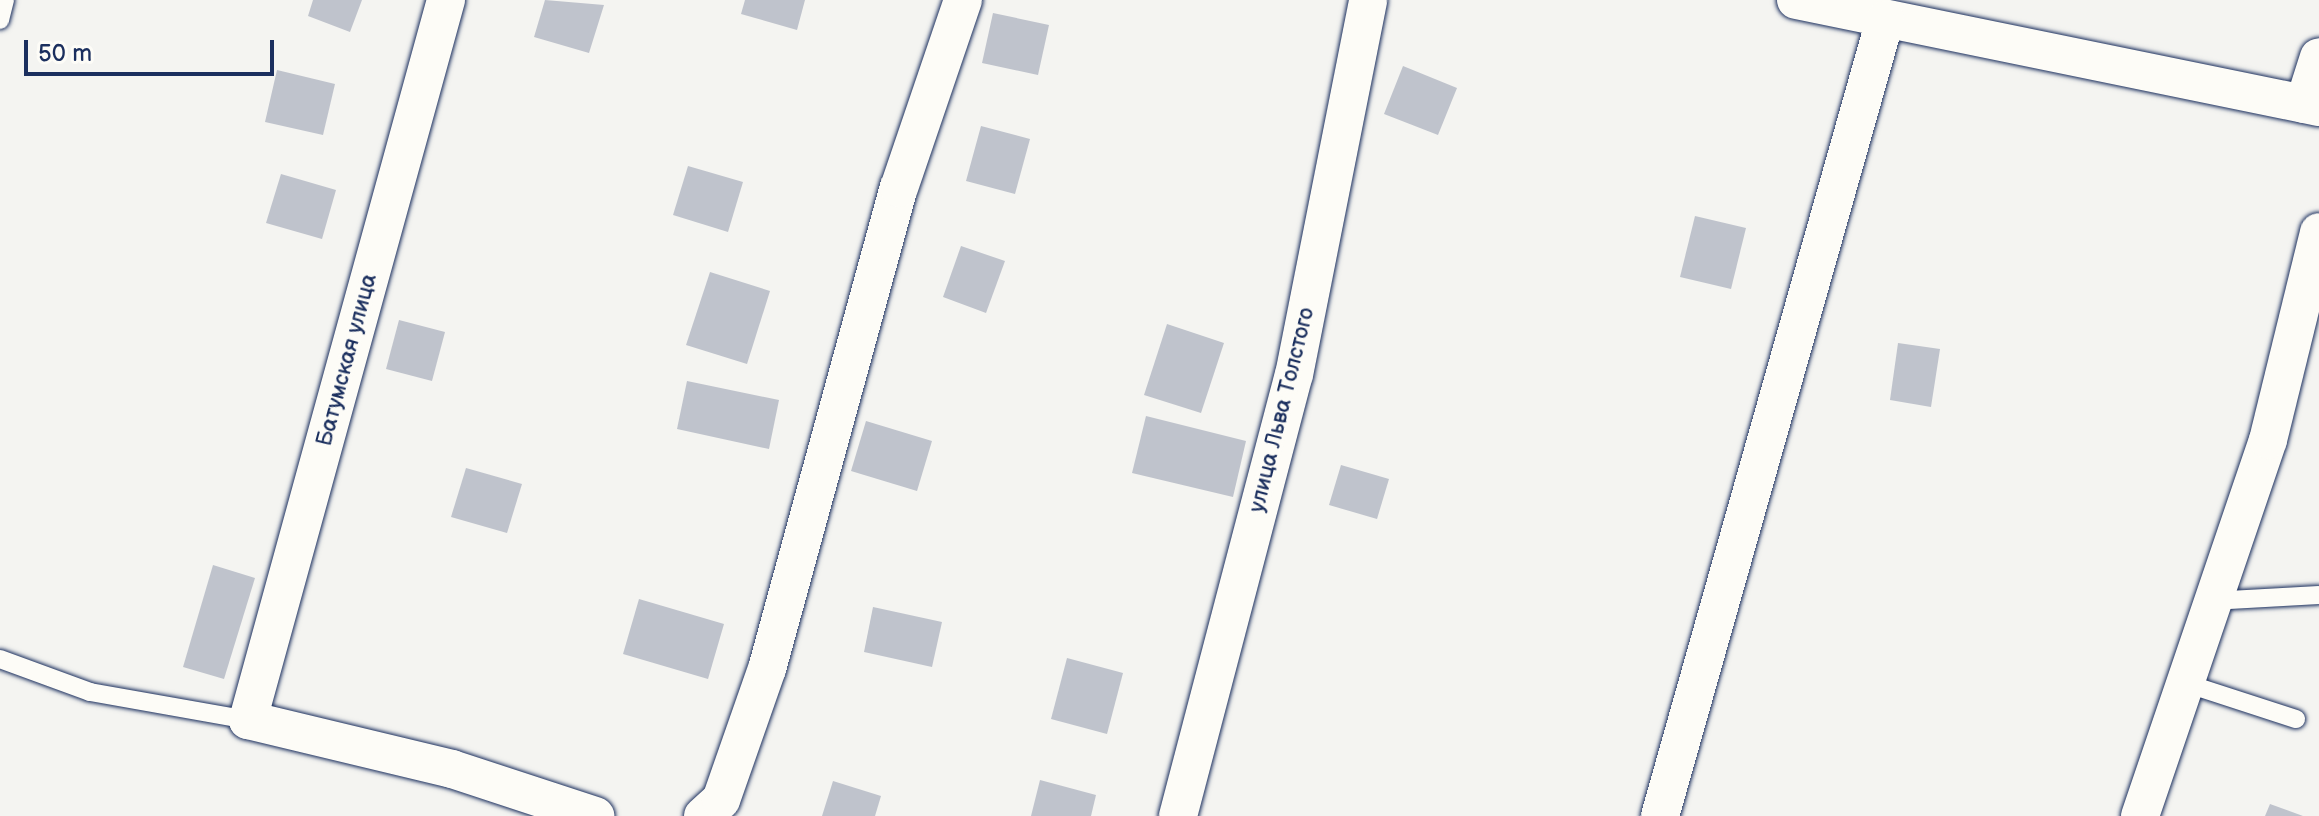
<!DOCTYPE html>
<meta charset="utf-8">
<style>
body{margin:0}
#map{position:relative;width:2319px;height:816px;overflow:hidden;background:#f4f4f1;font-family:"Balsamiq Sans",sans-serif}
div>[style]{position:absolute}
.building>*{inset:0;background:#bfc3cc}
.roads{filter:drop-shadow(0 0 2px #1b2f5e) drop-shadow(0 0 2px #1b2f5e)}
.lane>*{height:18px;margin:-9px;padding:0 9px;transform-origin:9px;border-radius:9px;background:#fdfcf7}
.street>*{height:38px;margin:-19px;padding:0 19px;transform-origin:19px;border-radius:19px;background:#fdfcf7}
span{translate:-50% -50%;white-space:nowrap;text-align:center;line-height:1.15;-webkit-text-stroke:7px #fdfcf7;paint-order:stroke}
.street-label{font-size:22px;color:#1b2f5e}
.scale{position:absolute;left:24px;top:40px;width:250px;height:36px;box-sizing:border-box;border:4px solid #1b2f5e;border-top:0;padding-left:10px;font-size:24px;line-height:28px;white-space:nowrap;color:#1b2f5e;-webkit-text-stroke:6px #fdfcf7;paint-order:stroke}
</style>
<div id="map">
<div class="building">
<div style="clip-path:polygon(313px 0,362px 0,350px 32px,308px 16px)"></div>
<div style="clip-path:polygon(545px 0,604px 5px,589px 53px,534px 37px)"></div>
<div style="clip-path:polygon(745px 0,805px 0,797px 30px,741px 14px)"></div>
<div style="clip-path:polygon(993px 13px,1049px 25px,1038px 75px,982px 63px)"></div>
<div style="clip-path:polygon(1403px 66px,1457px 88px,1438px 135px,1384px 114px)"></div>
<div style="clip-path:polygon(277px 70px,335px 84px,323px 135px,265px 122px)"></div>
<div style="clip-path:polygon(981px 126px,1030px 139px,1015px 194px,966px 181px)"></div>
<div style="clip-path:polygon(688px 166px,743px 182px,728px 232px,673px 215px)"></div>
<div style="clip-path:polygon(281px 174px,336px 190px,322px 239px,266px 223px)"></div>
<div style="clip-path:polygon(1695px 216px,1746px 228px,1731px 289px,1680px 277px)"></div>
<div style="clip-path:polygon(961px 246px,1005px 261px,986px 313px,943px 297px)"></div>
<div style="clip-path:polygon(710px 272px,770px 291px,747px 364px,686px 345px)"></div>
<div style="clip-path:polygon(399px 320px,445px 332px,432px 381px,386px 369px)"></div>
<div style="clip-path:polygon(1167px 324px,1224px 343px,1201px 413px,1144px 395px)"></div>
<div style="clip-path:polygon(1898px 343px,1940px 349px,1931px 407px,1890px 400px)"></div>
<div style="clip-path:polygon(687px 381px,779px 400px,769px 449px,677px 429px)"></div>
<div style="clip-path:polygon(1146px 416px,1246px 441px,1233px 497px,1132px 473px)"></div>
<div style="clip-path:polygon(866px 421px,932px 441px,917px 491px,851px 471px)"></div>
<div style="clip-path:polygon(1341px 465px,1389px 479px,1377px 519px,1329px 505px)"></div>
<div style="clip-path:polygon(466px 468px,522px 484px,507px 533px,451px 517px)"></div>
<div style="clip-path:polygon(213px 565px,255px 578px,224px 679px,183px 667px)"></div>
<div style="clip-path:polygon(639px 599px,724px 624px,708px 679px,623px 654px)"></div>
<div style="clip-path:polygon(873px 607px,942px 622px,932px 667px,864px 652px)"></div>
<div style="clip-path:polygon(1067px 658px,1123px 673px,1107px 734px,1051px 719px)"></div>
<div style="clip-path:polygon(1040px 780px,1096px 795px,1091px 816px,1031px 816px)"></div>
<div style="clip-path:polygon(833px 781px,881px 796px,875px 816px,822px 816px)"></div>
<div style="clip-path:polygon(2270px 804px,2303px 816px,2265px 816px)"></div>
</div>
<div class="roads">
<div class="lane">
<div style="left:0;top:20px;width:21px;rotate:-76deg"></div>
<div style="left:2211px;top:601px;width:108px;rotate:-3.2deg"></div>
<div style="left:0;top:659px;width:96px;rotate:20.1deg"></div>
<div style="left:90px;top:692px;width:160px;rotate:10deg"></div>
<div style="left:2182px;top:682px;width:120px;rotate:18deg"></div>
</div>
<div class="street">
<div style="left:446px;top:0;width:747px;rotate:105.38deg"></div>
<div style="left:248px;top:720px;width:210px;rotate:13.5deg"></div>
<div style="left:452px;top:769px;width:151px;rotate:18.2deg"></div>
<div style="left:1796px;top:0;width:534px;rotate:11.56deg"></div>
<div style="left:2304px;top:104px;width:49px;rotate:-72.3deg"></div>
<div style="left:703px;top:816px;width:24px;rotate:-42deg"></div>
<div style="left:721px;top:800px;width:139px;rotate:-70.7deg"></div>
<div style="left:767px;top:669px;width:499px;rotate:-74.7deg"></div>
<div style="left:899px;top:188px;width:199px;rotate:-71.2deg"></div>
<div style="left:1178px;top:816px;width:456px;rotate:-75.3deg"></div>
<div style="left:1294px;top:375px;width:382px;rotate:-78.8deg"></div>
<div style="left:1660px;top:816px;width:827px;rotate:-74.22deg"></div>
<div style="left:2140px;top:816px;width:397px;rotate:-71.2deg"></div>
<div style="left:2268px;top:440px;width:214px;rotate:-76.2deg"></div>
</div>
</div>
<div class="street-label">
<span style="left:347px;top:360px;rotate:-75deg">Батумская улица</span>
<span style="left:1282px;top:410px;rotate:-76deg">улица Льва Толстого</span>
</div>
<div class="scale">50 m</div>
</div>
